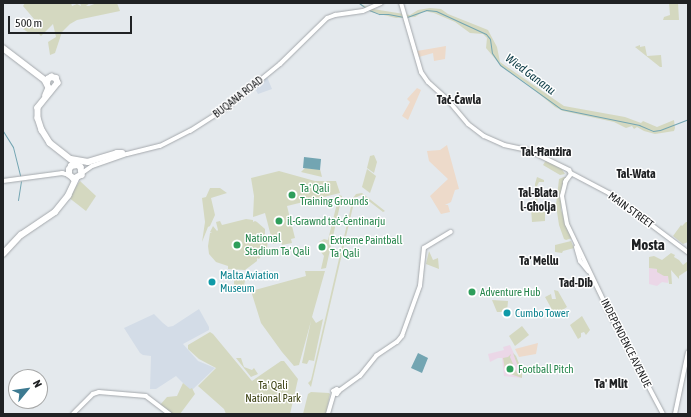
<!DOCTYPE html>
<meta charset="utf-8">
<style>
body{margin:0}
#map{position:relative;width:691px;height:417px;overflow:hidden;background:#e4e9ed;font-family:"Asap Condensed",sans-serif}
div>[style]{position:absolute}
.built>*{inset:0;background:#d3dce7}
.industrial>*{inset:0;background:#eddaca}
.education>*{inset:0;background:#ebd7e7}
.green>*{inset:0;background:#d4d8c0}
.water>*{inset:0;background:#73a5b2}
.stream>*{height:1px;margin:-0.5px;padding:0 0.5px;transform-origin:0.5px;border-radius:0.5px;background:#73a5b2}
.roads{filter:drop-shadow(0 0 1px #a5a9ad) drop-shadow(0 0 1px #a5a9ad)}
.secondary>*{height:3.5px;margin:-1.75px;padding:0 1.75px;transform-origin:1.75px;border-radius:1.75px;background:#fff}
.primary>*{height:4px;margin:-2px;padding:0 2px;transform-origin:2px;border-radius:2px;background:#fff}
.highway>*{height:5.5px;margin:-2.75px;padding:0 2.75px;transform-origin:2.75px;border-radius:2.75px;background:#fff}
.dots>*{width:11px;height:11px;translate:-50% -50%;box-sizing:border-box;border:2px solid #fff;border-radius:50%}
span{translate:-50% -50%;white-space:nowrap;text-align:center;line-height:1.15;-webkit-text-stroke:3px #fff;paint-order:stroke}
.street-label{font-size:11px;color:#202224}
.leisure-label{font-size:11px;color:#27864d}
.left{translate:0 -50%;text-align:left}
.culture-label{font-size:11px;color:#0d838f}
.park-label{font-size:11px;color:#3b4111}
.water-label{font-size:12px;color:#0b3a45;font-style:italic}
.neighbourhood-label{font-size:12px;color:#202224;font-weight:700}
.quarter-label{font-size:13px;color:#202224;font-weight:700}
.district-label{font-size:15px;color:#202224;font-weight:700}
.frame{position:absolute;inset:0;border:4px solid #202224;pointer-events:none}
.north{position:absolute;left:8px;top:369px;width:40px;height:40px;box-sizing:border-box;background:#fff;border:1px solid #a6a7a7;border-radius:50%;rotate:61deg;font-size:11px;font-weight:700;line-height:16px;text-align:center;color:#202224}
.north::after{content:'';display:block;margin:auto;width:14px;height:18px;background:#3d7a91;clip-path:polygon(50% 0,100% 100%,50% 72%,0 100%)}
.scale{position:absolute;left:8px;top:16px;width:124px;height:18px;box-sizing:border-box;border:2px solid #202224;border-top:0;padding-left:5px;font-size:12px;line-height:14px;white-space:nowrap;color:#202224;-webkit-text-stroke:3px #fff;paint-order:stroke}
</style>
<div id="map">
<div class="built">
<div style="clip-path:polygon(267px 77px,272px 89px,258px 94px,254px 87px)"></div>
<div style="clip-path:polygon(199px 309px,209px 327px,209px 330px,183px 344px,198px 361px,215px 368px,191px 391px,176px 376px,156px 389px,150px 389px,151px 356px,143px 355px,140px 353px,124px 328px,154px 314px,163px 323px,168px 327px,173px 326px)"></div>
</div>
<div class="industrial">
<div style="clip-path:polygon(446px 46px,445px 59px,434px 61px,433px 53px,419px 57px,417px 51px)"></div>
<div style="clip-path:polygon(417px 88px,421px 90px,408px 120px,402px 116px,410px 102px,407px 99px)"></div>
<div style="clip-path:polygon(447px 145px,459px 189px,455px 190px,451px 202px,445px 205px,448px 205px,450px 212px,441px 214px,430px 196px,448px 179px,429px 161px,427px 151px,440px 150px)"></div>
<div style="clip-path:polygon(538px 343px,536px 354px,519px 357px,515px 349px)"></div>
</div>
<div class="education">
<div style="clip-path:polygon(649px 268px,657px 269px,668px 275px,668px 283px,662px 282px,657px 286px,649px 284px)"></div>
<div style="clip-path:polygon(510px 345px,522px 371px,522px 378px,504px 376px,502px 358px,498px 358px,490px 362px,488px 354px,504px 350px,503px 347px)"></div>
</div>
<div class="green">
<div style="clip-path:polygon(25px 3px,71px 3px,72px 6px,77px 4px,81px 6px,80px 3px,90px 3px,86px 6px,89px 6px,97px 3px,117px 3px,120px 11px,77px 20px,70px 24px,62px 32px,55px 53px,50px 55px,48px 42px,56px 37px,53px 24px,41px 36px,38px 33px,29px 33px,23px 29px,34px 19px,23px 6px)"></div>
<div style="clip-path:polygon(358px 3px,373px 9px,410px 15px,418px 10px,430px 8px,441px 9px,448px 14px,488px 30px,497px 47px,500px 62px,564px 106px,625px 117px,641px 123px,643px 121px,657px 127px,674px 120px,675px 128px,674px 131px,655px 134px,644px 131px,637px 127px,634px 129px,632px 126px,626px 128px,614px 122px,563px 111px,555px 107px,526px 83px,502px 67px,486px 48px,487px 38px,483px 34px,470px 33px,455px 22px,434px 13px,424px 11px,415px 17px,396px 18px,371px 12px)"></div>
<div style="clip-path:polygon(669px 3px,678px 3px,679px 20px,663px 20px,664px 17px,670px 15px)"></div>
<div style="clip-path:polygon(640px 45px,640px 47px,645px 46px,647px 56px,661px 55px,662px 67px,660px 67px,635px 47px)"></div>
<div style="clip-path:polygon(374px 155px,377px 162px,374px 173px,367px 168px,370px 156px)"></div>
<div style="clip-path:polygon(546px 160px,561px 168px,565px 174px,560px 175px,543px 165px)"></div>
<div style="clip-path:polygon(305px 168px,320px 169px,322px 177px,301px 172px)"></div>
<div style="clip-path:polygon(367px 169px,376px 176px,370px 193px,362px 187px)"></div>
<div style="clip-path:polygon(279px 171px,315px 181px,336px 181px,340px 193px,287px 206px,295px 238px,291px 239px,292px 243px,282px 245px,281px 242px,273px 244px,265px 213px,253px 217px,254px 196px,251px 178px)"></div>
<div style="clip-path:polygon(537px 177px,544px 180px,544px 182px,539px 182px,537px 186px,540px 188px,538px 189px,537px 208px,545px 208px,545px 221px,532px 222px,531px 209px,535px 208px,535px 184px)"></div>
<div style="clip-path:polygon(564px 177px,566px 177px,562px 186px,561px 210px,572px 238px,566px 240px,564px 239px,559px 225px,556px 205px,559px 179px)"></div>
<div style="clip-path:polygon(80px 181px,96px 196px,86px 211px,68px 197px)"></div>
<div style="clip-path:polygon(210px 188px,220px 188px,227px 193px,211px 198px,215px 215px,210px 226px,208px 227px,202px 242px,205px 222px,202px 198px,206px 197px)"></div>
<div style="clip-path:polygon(362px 193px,385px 211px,383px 212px,361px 195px,355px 198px,311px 387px,308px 383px,311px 380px,353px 198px,356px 194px)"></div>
<div style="clip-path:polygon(339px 195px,342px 196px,326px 268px,321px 269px,324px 256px,318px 248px,318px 245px,319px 242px,324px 239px,328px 240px)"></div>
<div style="clip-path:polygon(246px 219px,253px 220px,253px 222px,255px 221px,257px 222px,265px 229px,265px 238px,268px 239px,267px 249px,259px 259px,257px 258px,257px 261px,245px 270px,228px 269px,228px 266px,216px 262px,209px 254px,208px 246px,212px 235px,208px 246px,210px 233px,212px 233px,210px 232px,213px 226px,217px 231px,218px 230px,216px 222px,220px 221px,222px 225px)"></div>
<div style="clip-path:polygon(686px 222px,688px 222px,688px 242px,683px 244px,673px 236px,681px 225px,682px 226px)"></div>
<div style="clip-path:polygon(571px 241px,574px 248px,563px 251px,562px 253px,555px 252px,555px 245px)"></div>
<div style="clip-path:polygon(429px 251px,433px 260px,438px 258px,439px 269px,426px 264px)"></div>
<div style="clip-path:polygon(671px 253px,675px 255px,674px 257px,679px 260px,683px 265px,688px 261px,688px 270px,679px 276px,679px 279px,671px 270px,672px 284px,669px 284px,668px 276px,664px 276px,657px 272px,657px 269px,649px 268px,649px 257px,654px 256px,662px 260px)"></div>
<div style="clip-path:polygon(305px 271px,325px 271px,312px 317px,316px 323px,323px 319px,314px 361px,309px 360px,307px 364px,302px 363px,311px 321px,299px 365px,294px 366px,282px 352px,261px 323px,251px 291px,306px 276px)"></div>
<div style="clip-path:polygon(234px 274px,242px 275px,245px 281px,244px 285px,234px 286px)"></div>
<div style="clip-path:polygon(554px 290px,558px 291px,567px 307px,555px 315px,545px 297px,551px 294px,552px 299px,556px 299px)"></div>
<div style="clip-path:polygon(492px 300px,508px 301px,507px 312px,497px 312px)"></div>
<div style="clip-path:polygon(582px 316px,590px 330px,586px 335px,584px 332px,581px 333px,581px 337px,578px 339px,570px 325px)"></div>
<div style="clip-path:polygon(522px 326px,529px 335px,515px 346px,509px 336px)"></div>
<div style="clip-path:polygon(210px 332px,213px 334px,252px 381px,281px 361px,284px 361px,298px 379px,290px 414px,226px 414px,224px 409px,198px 386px,216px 368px,199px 359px,188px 349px,188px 345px)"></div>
<div style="clip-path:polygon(513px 353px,516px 356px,522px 371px,522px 378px,507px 373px,505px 369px,503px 358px,508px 357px,511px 354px,510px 357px,517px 373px,520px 372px)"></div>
<div style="clip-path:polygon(236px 358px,241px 358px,244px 367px,252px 370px,254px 368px,258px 374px,251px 377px)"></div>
<div style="clip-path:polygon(183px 383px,190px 389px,192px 388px,195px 394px,180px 414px,173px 414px,160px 405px,167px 397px,177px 396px)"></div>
<div style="clip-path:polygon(311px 392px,329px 393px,330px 394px,326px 414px,303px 414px,308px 394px)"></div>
</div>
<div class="water">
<div style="clip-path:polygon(304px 157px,321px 159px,320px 170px,303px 168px)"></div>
<div style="clip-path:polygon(418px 353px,428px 358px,422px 373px,411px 368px)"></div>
</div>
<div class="stream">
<div style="left:359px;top:3px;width:9px;rotate:36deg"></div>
<div style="left:369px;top:10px;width:11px;rotate:22deg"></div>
<div style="left:379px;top:14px;width:9px"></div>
<div style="left:388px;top:14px;width:16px;rotate:11deg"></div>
<div style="left:407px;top:17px;width:20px;rotate:-20deg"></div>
<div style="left:426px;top:10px;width:10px;rotate:6deg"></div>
<div style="left:436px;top:11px;width:55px;rotate:24.7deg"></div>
<div style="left:486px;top:34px;width:6px;rotate:51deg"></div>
<div style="left:490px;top:39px;width:14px;rotate:82deg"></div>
<div style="left:492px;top:53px;width:14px;rotate:56deg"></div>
<div style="left:500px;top:65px;width:75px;rotate:35.8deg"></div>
<div style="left:561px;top:109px;width:80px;rotate:11.6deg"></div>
<div style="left:639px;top:125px;width:15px;rotate:23deg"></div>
<div style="left:653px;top:131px;width:7px;rotate:-8deg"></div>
<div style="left:660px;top:130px;width:30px;rotate:-21deg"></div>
<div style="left:3px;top:131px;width:19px;rotate:58deg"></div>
<div style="left:13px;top:147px;width:30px;rotate:76deg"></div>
<div style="left:18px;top:200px;width:19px;rotate:-81deg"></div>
</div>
<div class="roads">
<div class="secondary">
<div style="left:571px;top:173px;width:43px;rotate:27.8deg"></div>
<div style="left:609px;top:193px;width:99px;rotate:36.8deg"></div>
<div style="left:333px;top:391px;width:4px;rotate:-27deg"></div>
<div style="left:337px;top:389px;width:3px;rotate:45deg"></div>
<div style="left:73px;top:414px;width:28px;rotate:-45deg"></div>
<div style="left:93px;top:394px;width:6px;rotate:-18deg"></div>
<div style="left:99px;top:392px;width:47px;rotate:4.9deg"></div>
<div style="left:146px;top:396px;width:30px;rotate:37deg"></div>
<div style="left:328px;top:414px;width:22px;rotate:-74deg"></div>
<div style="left:334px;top:393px;width:3px;rotate:18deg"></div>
<div style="left:337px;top:394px;width:4px;rotate:-56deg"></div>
<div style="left:339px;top:391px;width:26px;rotate:-36deg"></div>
<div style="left:360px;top:376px;width:26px;rotate:-51deg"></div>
<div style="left:376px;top:356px;width:25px;rotate:-34deg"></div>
<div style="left:397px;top:342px;width:8px;rotate:-50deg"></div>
<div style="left:402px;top:336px;width:53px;rotate:-70.2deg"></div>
<div style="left:420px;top:286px;width:38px;rotate:-84deg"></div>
<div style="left:424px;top:248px;width:31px;rotate:-31deg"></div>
</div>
<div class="primary">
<div style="left:401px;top:3px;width:72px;rotate:73.8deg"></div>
<div style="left:421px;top:72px;width:12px;rotate:55deg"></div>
<div style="left:428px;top:82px;width:25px;rotate:42deg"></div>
<div style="left:447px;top:99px;width:33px;rotate:50deg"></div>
<div style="left:468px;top:124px;width:20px;rotate:37deg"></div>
<div style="left:484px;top:136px;width:22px;rotate:24deg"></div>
<div style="left:504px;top:145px;width:25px;rotate:12deg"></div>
<div style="left:528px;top:150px;width:46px;rotate:26deg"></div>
<div style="left:569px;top:170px;width:4px;rotate:63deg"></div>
<div style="left:571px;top:174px;width:10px;rotate:127deg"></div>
<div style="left:82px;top:173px;width:12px;rotate:-35deg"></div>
<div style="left:92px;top:166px;width:37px;rotate:-19deg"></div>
<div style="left:127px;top:154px;width:34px;rotate:-14deg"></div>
<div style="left:160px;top:146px;width:34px;rotate:-27deg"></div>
<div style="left:190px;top:131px;width:43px;rotate:-32.6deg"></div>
<div style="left:226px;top:108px;width:70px;rotate:-39.2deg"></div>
<div style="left:280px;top:64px;width:66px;rotate:-44.4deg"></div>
<div style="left:327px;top:18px;width:9px;rotate:-21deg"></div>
<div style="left:335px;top:15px;width:28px;rotate:-8deg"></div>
<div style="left:363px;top:11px;width:20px;rotate:-24deg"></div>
<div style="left:566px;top:180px;width:16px;rotate:104deg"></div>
<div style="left:562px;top:196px;width:28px;rotate:80deg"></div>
<div style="left:567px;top:224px;width:98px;rotate:64.5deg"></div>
<div style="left:609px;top:312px;width:115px;rotate:62.1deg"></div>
<div style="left:3px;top:181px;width:60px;rotate:-7.7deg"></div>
<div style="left:62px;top:173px;width:7px;rotate:16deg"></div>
<div style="left:576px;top:247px;width:15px;rotate:74deg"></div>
<div style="left:580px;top:261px;width:13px;rotate:51deg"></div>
<div style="left:675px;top:414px;width:63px;rotate:-78.2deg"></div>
</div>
<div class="highway">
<div style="left:3px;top:48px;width:53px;rotate:37.3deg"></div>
<div style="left:45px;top:80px;width:9px;rotate:63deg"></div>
<div style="left:49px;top:88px;width:8px;rotate:113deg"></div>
<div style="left:47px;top:83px;width:4px;rotate:-76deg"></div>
<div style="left:48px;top:79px;width:4px;rotate:-34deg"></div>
<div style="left:51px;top:77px;width:5px;rotate:11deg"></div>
<div style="left:56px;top:78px;width:5px;rotate:68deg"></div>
<div style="left:58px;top:83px;width:32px;rotate:129deg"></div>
<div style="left:38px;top:108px;width:10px;rotate:90deg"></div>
<div style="left:38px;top:118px;width:13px;rotate:72deg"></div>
<div style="left:42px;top:130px;width:15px;rotate:58deg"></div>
<div style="left:50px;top:143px;width:39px;rotate:38deg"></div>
<div style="left:81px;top:167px;width:8px;rotate:83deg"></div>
<div style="left:82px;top:175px;width:9px;rotate:153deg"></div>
<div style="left:74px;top:179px;width:6px;rotate:-141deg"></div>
<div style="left:69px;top:175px;width:5px;rotate:-90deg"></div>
<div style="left:69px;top:170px;width:4px;rotate:-63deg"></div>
<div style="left:71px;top:166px;width:6px;rotate:-9deg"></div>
<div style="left:71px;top:159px;width:17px;rotate:10deg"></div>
<div style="left:88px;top:162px;width:30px;rotate:-17deg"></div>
<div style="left:117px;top:153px;width:5px"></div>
<div style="left:3px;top:254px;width:26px;rotate:-47deg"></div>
<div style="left:21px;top:235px;width:41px;rotate:-34.1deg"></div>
<div style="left:55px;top:212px;width:21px;rotate:-51deg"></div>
<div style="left:68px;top:196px;width:19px;rotate:-65deg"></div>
</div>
</div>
<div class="dots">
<div style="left:292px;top:195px;background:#2e9e5b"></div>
<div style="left:279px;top:221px;background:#2e9e5b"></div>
<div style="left:237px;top:245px;background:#2e9e5b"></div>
<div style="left:322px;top:247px;background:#2e9e5b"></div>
<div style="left:212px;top:282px;background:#0f9aa8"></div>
<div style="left:472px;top:292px;background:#2e9e5b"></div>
<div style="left:507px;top:313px;background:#0f9aa8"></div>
<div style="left:510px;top:369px;background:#2e9e5b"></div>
</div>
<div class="street-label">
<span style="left:238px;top:97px;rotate:-38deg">BUQANA ROAD</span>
<span style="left:631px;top:210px;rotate:36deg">MAIN STREET</span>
<span style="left:626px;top:343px;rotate:63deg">INDEPENDENCE AVENUE</span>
</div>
<div class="leisure-label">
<span class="left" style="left:300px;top:195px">Ta' Qali<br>Training Grounds</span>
<span class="left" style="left:287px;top:221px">il-Grawnd taċ-Ċentinarju</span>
<span class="left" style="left:245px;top:245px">National<br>Stadium Ta' Qali</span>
<span class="left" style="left:330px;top:247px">Extreme Paintball<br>Ta' Qali</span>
<span class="left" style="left:480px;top:292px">Adventure Hub</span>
<span class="left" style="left:518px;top:369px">Football Pitch</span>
</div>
<div class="culture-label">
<span class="left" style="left:220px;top:282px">Malta Aviation<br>Museum</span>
<span class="left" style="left:515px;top:313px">Cumbo Tower</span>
</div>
<div class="park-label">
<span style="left:273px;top:392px">Ta' Qali<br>National Park</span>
</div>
<div class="water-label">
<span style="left:530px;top:75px;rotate:37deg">Wied Gananu</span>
</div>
<div class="neighbourhood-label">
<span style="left:459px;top:101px">Taċ-Ċawla</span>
<span style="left:546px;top:153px">Tal-Ħanżira</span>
<span style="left:636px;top:175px">Tal-Wata</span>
<span style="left:538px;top:201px">Tal-Blata<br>l-Għolja</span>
<span style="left:539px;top:262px">Ta' Mellu</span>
<span style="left:576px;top:284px">Tad-Dib</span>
</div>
<div class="quarter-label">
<span style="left:611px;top:384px">Ta' Mlit</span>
</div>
<div class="district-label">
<span style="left:648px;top:245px">Mosta</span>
</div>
<div class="frame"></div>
<div class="north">N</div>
<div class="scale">500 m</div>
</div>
